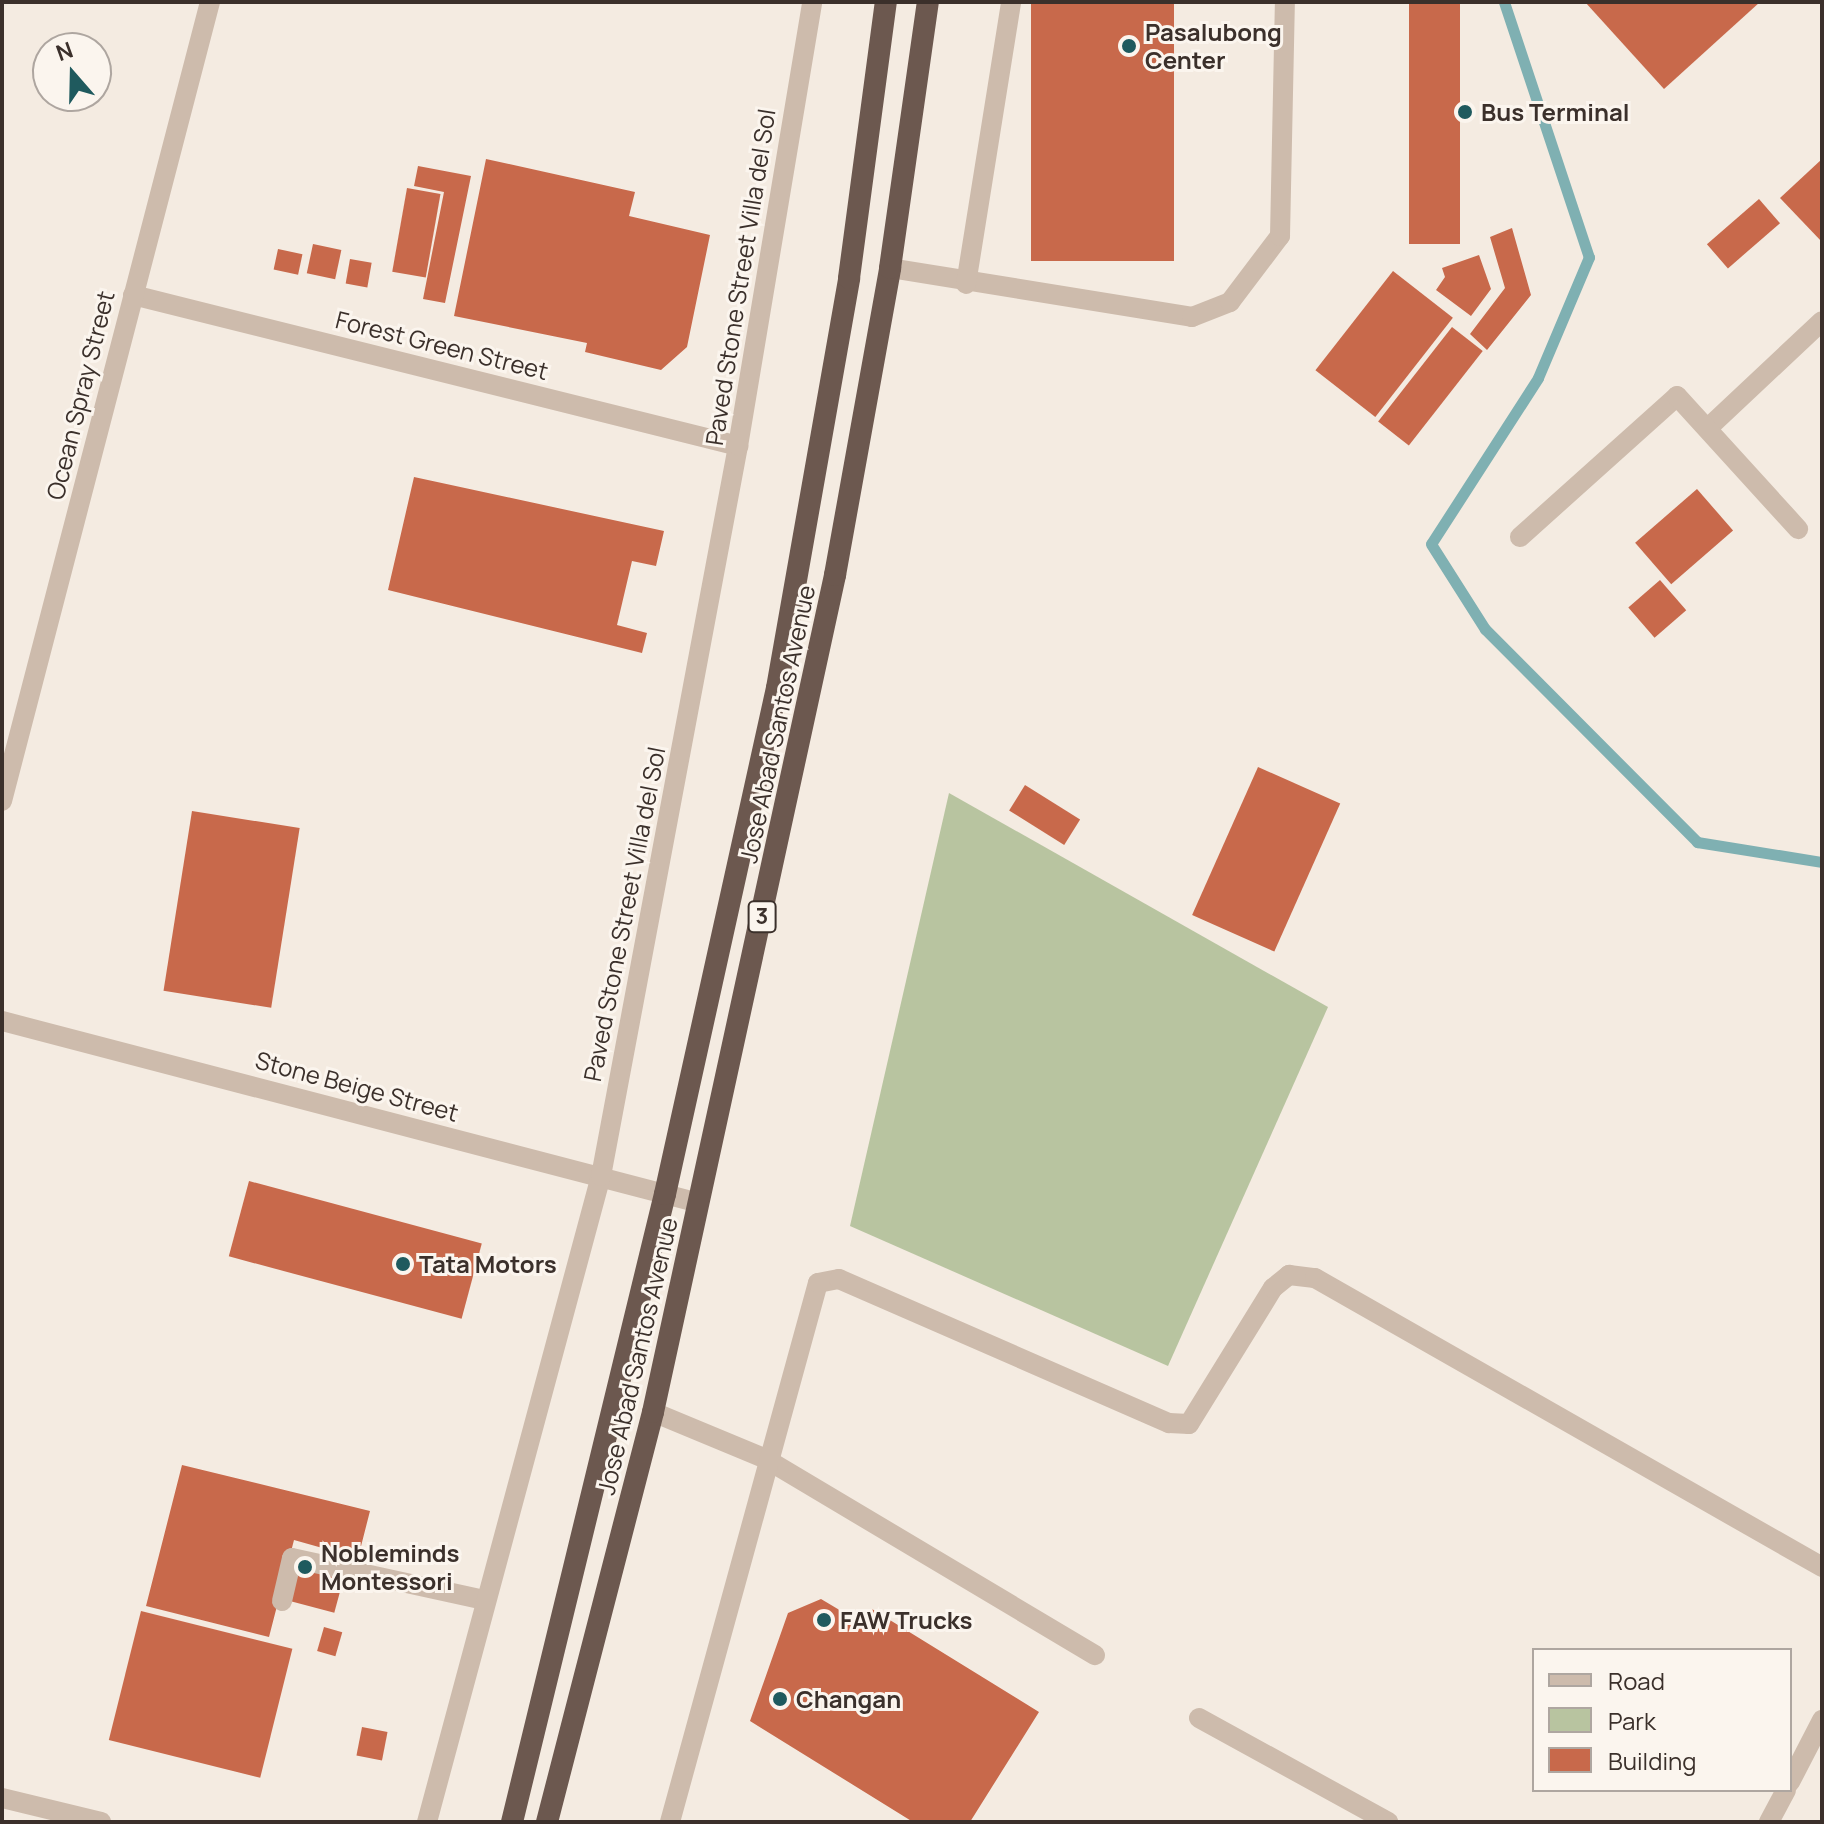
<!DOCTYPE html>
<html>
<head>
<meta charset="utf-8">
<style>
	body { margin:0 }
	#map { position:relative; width:1824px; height:1824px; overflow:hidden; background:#f4ebe1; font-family:Manrope,sans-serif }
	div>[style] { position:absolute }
	.green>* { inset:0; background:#b8c4a0 }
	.stream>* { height:11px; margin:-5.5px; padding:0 5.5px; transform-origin:5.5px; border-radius:5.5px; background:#7fb0b2 }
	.building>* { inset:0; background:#c8694b; transform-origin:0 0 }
	.service>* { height:20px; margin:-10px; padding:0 10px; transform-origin:10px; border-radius:10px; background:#cdbbac }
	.minor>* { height:20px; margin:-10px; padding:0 10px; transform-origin:10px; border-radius:10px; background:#cdbbac }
	.trunk>* { height:22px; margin:-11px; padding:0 11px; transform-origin:11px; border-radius:11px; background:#6c584f }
	.dots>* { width:22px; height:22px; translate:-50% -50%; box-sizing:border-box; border:4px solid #fbf5ee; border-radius:50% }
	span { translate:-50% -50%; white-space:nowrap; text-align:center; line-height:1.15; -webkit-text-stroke:6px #fbf5ee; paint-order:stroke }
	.shield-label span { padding:2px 6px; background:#fbf5ee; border:2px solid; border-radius:6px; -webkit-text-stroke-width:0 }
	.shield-label { font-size:22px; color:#3b302b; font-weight:700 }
	.poi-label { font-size:24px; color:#3b302b; font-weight:700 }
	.left { translate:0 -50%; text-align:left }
	.street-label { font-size:24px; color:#3b302b }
	.frame { position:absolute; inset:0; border:4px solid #3b302b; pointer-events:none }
	.legend { position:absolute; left:1532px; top:1648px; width:260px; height:144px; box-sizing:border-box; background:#fbf5ee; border:2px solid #aea6a0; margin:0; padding:10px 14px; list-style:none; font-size:24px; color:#3b302b }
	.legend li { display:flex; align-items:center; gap:16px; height:40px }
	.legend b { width:40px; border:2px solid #aea6a0 }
	.north { position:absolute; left:32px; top:32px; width:80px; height:80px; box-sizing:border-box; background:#fbf5ee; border:2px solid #aea6a0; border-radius:50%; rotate:340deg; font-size:22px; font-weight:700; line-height:32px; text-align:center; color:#3b302b }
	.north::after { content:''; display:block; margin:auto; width:28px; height:36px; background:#1f5a5e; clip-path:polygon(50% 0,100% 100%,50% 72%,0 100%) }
</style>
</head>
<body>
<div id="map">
	<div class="green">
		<i style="clip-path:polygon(949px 793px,1328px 1007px,1168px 1366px,850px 1226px)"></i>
	</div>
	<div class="stream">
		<i style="left:1504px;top:2px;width:269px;rotate:71.6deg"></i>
		<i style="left:1589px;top:257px;width:131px;rotate:112.9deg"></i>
		<i style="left:1538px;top:378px;width:197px;rotate:122.8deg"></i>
		<i style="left:1431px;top:544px;width:101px;rotate:57.6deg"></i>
		<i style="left:1485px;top:629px;width:301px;rotate:45.1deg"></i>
		<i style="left:1697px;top:842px;width:127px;rotate:9.1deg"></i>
	</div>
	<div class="building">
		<i style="left:1031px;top:2px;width:143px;height:259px"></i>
		<i style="left:1409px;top:2px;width:51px;height:242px"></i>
		<i style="clip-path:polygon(1585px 2px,1760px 2px,1664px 89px)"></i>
		<i style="clip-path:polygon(486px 159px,635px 192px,629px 216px,710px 235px,687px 347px,661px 370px,585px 352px,587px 343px,454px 316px)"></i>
		<i style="clip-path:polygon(1822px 159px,1822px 242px,1780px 198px)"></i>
		<i style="clip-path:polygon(418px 166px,471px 176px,445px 303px,423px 299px,444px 192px,414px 186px)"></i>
		<i style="left:407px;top:188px;width:34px;height:85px;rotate:10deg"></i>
		<i style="left:1759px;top:199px;width:32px;height:69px;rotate:49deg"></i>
		<i style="clip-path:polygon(1512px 228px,1531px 295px,1487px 350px,1470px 334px,1505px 288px,1490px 237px)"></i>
		<i style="left:313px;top:244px;width:29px;height:30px;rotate:12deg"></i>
		<i style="left:278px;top:249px;width:25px;height:21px;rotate:12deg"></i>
		<i style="clip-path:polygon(1479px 255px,1491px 289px,1471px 316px,1436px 290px,1445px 277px,1442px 268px)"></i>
		<i style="left:350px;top:259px;width:22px;height:25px;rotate:10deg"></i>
		<i style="left:1393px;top:271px;width:76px;height:126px;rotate:38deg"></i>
		<i style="left:1452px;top:327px;width:39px;height:120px;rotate:38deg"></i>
		<i style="clip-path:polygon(414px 477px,664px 531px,656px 566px,632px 561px,617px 625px,647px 633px,642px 653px,388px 590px)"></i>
		<i style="left:1697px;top:489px;width:55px;height:82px;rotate:49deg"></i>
		<i style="left:1660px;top:580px;width:40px;height:42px;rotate:49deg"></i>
		<i style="left:1258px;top:767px;width:90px;height:162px;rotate:24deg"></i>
		<i style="left:1025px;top:785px;width:65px;height:30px;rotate:32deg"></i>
		<i style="left:192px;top:811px;width:109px;height:182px;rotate:9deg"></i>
		<i style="left:249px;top:1181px;width:241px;height:78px;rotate:15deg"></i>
		<i style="clip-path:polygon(182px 1465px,370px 1511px,358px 1558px,294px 1540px,269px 1637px,146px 1606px)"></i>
		<i style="left:299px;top:1563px;width:47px;height:39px;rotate:15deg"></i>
		<i style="clip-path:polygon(821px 1599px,863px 1624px,872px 1609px,1039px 1712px,970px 1822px,913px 1822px,750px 1721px,788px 1613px)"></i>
		<i style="left:141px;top:1611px;width:156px;height:133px;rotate:14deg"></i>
		<i style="left:324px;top:1627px;width:19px;height:25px;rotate:16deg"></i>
		<i style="left:362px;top:1727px;width:26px;height:29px;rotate:11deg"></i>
	</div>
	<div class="service">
		<i style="left:890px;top:268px;width:306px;rotate:9.2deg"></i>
		<i style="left:1192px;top:317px;width:41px;rotate:-21.5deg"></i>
		<i style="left:1230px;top:302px;width:83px;rotate:-52.9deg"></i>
		<i style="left:1280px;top:236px;width:234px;rotate:-88.8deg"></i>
		<i style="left:966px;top:284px;width:286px;rotate:-80.9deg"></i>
		<i style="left:766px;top:1459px;width:383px;rotate:30.8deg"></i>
		<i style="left:282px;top:1601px;width:44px;rotate:-76.9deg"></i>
		<i style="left:292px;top:1558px;width:198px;rotate:12.3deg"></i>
		<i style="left:1199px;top:1718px;width:216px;rotate:28.8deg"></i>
	</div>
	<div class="minor">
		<i style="left:133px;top:295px;width:624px;rotate:14.01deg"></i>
		<i style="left:1708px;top:428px;width:156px;rotate:-43.2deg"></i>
		<i style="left:1520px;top:537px;width:211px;rotate:-41.9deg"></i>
		<i style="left:1677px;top:396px;width:180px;rotate:47.7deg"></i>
		<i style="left:2px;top:801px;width:826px;rotate:-75.41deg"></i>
		<i style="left:2px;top:1021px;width:720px;rotate:14.63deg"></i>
		<i style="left:653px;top:1412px;width:122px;rotate:22.6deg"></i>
		<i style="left:1790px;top:1782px;width:70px;rotate:-62.7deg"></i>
		<i style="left:2px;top:1798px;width:102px;rotate:13.6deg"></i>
		<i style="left:427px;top:1822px;width:669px;rotate:-74.93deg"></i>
		<i style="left:601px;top:1176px;width:743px;rotate:-79.37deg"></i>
		<i style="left:738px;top:446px;width:450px;rotate:-80.5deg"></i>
		<i style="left:670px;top:1822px;width:559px;rotate:-74.65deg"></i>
		<i style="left:818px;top:1283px;width:21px;rotate:-11deg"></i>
		<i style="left:839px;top:1279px;width:360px;rotate:23.6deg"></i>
		<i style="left:1169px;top:1423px;width:20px;rotate:3deg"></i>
		<i style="left:1189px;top:1424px;width:160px;rotate:-58.3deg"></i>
		<i style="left:1273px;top:1288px;width:21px;rotate:-39deg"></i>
		<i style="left:1289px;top:1275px;width:26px;rotate:7deg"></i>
		<i style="left:1315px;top:1278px;width:584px;rotate:29.68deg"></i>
		<i style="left:1769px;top:1822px;width:36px;rotate:-62deg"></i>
	</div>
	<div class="trunk">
		<i style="left:512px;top:1822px;width:646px;rotate:-76.31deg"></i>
		<i style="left:665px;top:1194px;width:518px;rotate:-77.52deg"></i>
		<i style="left:777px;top:688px;width:416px;rotate:-80deg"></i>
		<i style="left:849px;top:278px;width:278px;rotate:-82.4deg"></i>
		<i style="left:547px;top:1822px;width:423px;rotate:-75.5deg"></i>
		<i style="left:653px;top:1412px;width:857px;rotate:-77.73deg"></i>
		<i style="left:835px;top:575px;width:312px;rotate:-79.8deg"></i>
		<i style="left:890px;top:268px;width:269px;rotate:-81.9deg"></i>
	</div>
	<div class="dots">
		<i style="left:1129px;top:46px;background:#1f5a5e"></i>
		<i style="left:1465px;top:112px;background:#1f5a5e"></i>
		<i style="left:403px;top:1264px;background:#1f5a5e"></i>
		<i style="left:305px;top:1567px;background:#1f5a5e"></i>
		<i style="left:824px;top:1620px;background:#1f5a5e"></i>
		<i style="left:780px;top:1699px;background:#1f5a5e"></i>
	</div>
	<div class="shield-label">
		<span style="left:762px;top:917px">3</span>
	</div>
	<div class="poi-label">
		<span class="left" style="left:1145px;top:46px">Pasalubong<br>Center</span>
		<span class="left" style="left:1481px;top:112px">Bus Terminal</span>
		<span class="left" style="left:419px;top:1264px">Tata Motors</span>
		<span class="left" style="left:321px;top:1567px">Nobleminds<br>Montessori</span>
		<span class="left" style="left:840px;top:1620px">FAW Trucks</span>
		<span class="left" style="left:796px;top:1699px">Changan</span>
	</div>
	<div class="street-label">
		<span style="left:740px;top:277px;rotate:-81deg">Paved Stone Street Villa del Sol</span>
		<span style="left:442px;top:345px;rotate:14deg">Forest Green Street</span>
		<span style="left:80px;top:395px;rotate:-76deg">Ocean Spray Street</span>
		<span style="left:777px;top:724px;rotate:-78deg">Jose Abad Santos Avenue</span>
		<span style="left:624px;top:914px;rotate:-79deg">Paved Stone Street Villa del Sol</span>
		<span style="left:357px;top:1086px;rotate:15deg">Stone Beige Street</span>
		<span style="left:637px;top:1356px;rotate:-77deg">Jose Abad Santos Avenue</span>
	</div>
	<div class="frame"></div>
	<ul class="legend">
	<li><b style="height:10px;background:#cdbbac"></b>Road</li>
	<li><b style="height:22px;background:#b8c4a0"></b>Park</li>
	<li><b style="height:22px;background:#c8694b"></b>Building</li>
	</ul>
	<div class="north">N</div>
</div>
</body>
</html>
